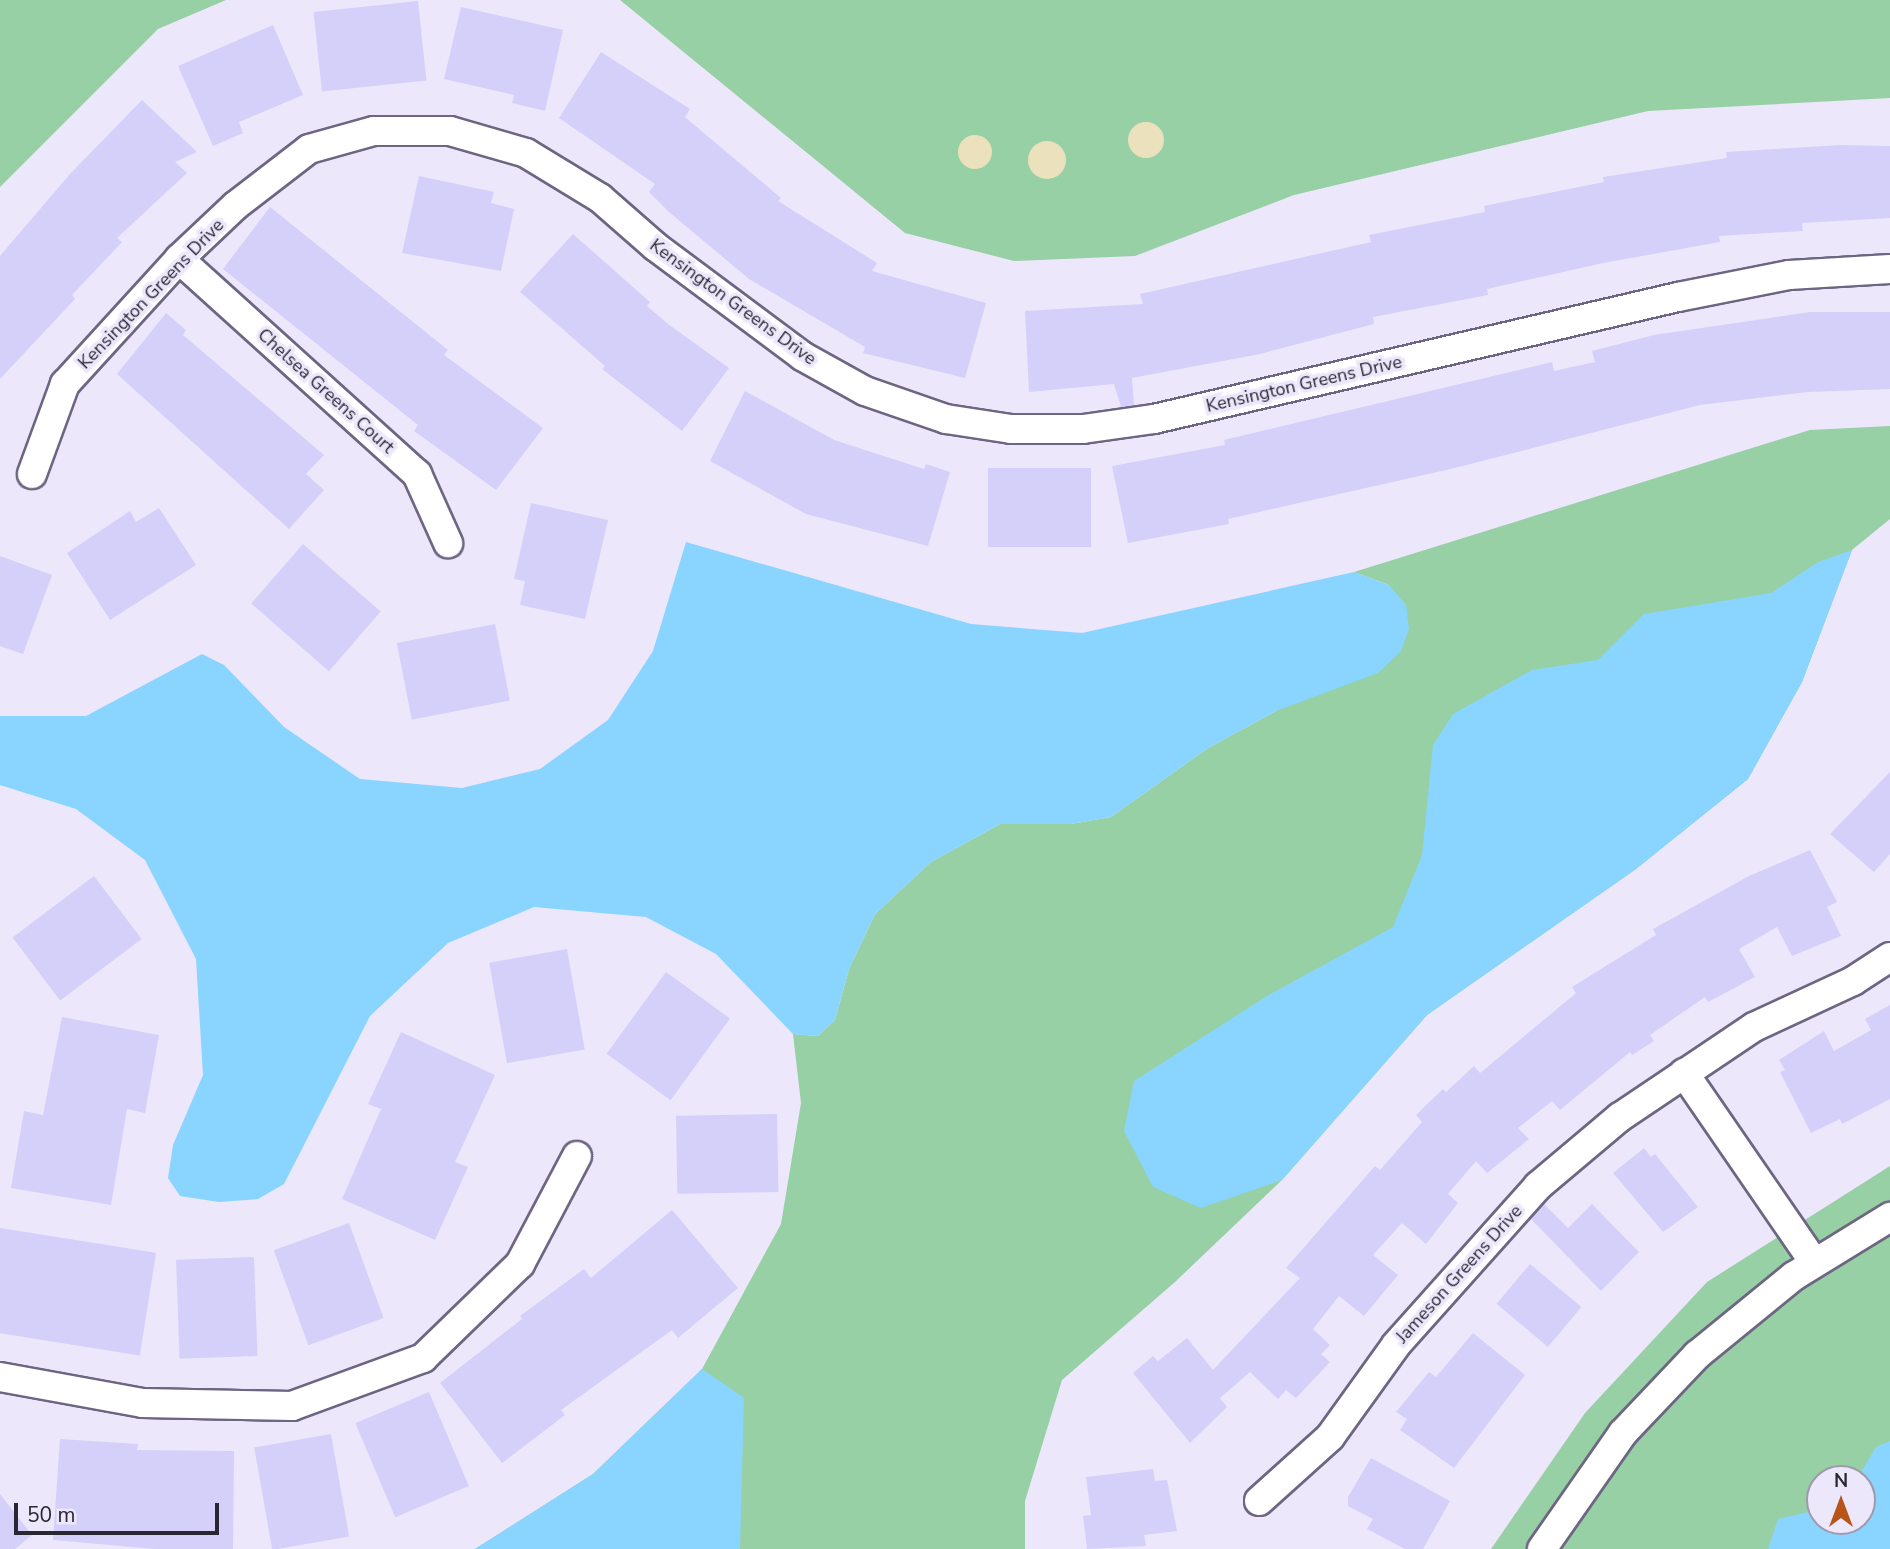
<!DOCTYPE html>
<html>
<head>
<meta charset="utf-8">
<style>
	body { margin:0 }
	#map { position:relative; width:1890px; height:1549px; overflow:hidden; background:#ece7fb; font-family:"Nunito Sans",sans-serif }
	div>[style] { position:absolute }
	.green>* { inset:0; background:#97d0a4 }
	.sand>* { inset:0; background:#ebe1bc }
	.round { border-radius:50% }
	.water>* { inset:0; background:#89d5ff }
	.building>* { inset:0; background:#d5d0fa; transform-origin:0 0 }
	.roads { filter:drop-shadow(2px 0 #6d6682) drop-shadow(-2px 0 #6d6682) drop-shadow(0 2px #6d6682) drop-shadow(0 -2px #6d6682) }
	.minor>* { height:28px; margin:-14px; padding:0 14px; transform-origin:14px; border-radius:14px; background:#fff }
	span { translate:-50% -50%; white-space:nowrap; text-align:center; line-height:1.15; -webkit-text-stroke:7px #ece7fb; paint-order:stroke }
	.street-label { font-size:18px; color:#2a2733 }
	.north { position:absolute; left:1806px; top:1465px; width:70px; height:70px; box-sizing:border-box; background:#ece7fb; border:2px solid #9e9aab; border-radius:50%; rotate:0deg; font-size:19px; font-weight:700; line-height:28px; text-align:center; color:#2a2733 }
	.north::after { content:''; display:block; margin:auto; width:24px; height:32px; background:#b75519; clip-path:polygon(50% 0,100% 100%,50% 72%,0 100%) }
	.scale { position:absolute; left:14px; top:1503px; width:205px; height:32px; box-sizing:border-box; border:4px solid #2a2733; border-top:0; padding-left:9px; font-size:21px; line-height:24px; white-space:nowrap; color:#2a2733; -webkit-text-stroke:5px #ece7fb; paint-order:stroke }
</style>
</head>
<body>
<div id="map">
	<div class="green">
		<i style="clip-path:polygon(0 0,226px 0,158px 29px,0 187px)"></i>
		<i style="clip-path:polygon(620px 0,1890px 0,1890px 98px,1648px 111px,1294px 195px,1135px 256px,1014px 261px,905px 233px)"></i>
		<i style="clip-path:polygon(1890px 426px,1890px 519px,1852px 550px,1802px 682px,1748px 779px,1636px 869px,1427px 1015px,1282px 1180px,1175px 1282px,1062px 1380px,1025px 1501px,1025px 1549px,475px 1549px,593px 1474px,702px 1369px,781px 1224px,801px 1103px,793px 1034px,818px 1036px,835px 1020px,849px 969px,875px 914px,931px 862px,1000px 824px,1071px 824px,1111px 817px,1208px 748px,1276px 711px,1389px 585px,1354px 572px,1810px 430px)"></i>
		<i style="clip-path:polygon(evenodd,1890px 1166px,1890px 1549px,1491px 1549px,1585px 1413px,1707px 1282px,1890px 1166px,1820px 1479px,1862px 1479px,1862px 1521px,1820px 1521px,1820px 1479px)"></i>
	</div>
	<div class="sand">
		<i class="round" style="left:1128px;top:122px;width:36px;height:36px"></i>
		<i class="round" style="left:958px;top:135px;width:34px;height:34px"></i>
		<i class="round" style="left:1028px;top:141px;width:38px;height:38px"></i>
	</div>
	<div class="water">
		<i style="clip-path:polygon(686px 542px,971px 624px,1082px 633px,1354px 572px,1389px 585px,1406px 605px,1409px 629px,1401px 651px,1378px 673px,1276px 711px,1208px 748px,1111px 817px,1071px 824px,1000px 824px,931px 862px,875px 914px,849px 969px,835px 1020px,818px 1036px,793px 1034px,716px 954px,646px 917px,534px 907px,448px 943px,370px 1016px,284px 1184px,258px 1199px,219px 1202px,180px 1196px,168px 1178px,173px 1145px,203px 1075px,196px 959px,145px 860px,76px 809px,0 785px,0 716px,86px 716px,202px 654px,224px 665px,284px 727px,360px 779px,462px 788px,540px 769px,608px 720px,653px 651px)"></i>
		<i style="clip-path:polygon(1852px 550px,1802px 682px,1748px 779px,1636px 869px,1427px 1015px,1282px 1180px,1201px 1208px,1153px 1187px,1124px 1131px,1134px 1081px,1267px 996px,1393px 927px,1422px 855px,1433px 745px,1453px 714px,1532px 670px,1598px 660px,1644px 614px,1771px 593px,1818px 562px)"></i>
		<i style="clip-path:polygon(702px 1369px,744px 1398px,740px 1549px,475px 1549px,593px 1474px)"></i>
		<i style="clip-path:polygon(1890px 1441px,1890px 1549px,1768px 1549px,1778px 1519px,1820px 1509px,1820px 1521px,1862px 1521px,1862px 1479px,1857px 1479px,1876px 1447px)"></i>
	</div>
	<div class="building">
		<i style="left:418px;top:1px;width:80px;height:105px;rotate:84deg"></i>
		<i style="clip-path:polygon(461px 7px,563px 30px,545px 111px,512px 103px,514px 95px,444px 79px)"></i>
		<i style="clip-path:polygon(273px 25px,303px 95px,239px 122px,243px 133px,213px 146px,178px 66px)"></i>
		<i style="clip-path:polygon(601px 52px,690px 109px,685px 117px,781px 198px,778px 201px,877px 263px,872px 271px,986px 303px,965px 378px,863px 353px,865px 347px,749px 279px,669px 212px,649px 192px,655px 184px,559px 118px)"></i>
		<i style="clip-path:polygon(142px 100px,197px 152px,175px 162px,187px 173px,117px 238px,122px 242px,72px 295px,75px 299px,0 379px,0 256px,70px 174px)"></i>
		<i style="clip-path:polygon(1841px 145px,1890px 146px,1890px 218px,1802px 223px,1803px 231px,1719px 236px,1720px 242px,1603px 263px,1487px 289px,1488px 295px,1373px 317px,1374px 324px,1260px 354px,1132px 378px,1134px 405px,1121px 407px,1114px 384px,1029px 392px,1025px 311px,1143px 304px,1140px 294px,1371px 242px,1369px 235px,1485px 212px,1484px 206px,1604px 182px,1603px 177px,1727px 158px,1726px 152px)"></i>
		<i style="clip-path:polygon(419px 176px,494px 192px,491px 203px,514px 209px,501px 271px,402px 253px)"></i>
		<i style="clip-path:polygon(270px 207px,448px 350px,444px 355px,543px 428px,496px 490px,414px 431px,418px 425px,223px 269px)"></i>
		<i style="clip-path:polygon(573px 234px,650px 302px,647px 306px,668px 324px,729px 368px,682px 431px,602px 369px,605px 366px,520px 292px)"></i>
		<i style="clip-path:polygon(1810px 312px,1890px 312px,1890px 389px,1808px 392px,1700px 405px,1455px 468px,1228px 519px,1229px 524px,1128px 543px,1112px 466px,1225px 445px,1224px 440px,1552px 362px,1554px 371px,1595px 362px,1592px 351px,1654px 335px)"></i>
		<i style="clip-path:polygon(166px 313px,186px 330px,183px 335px,324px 455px,306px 474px,324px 490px,289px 529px,117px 374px)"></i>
		<i style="clip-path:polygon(745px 391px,834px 440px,924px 469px,926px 464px,950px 472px,928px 546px,806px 514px,710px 461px)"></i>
		<i style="left:1091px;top:468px;width:79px;height:103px;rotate:90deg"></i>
		<i style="clip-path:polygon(531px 503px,608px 520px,585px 619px,520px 605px,525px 581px,514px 579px)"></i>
		<i style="clip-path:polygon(159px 508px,196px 565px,110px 620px,67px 553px,130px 511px,136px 522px)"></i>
		<i style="left:303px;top:544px;width:103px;height:79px;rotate:41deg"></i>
		<i style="clip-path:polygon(0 556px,52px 575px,23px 654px,0 646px)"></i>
		<i style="left:495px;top:624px;width:78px;height:100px;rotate:79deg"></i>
		<i style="clip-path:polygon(1890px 772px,1890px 854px,1874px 872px,1830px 834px)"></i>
		<i style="clip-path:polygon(1810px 850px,1837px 902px,1827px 907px,1841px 936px,1792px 956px,1777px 927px,1739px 949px,1755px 977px,1708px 1002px,1705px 997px,1650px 1035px,1654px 1041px,1632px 1055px,1630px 1052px,1560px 1110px,1552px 1101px,1518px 1128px,1529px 1139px,1487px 1173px,1476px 1161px,1448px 1194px,1458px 1203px,1426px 1244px,1402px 1223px,1373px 1255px,1398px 1275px,1364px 1316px,1339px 1296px,1313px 1329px,1330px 1345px,1321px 1354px,1330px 1362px,1296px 1398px,1286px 1390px,1278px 1399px,1250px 1372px,1220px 1398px,1227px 1407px,1190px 1443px,1133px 1373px,1153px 1356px,1158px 1361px,1187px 1338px,1213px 1370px,1300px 1278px,1286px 1268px,1375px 1166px,1380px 1170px,1422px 1122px,1416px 1115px,1443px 1089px,1446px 1092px,1474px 1066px,1480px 1073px,1576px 993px,1572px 987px,1656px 935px,1653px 929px,1749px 876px)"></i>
		<i style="left:94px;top:876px;width:79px;height:102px;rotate:53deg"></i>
		<i style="left:567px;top:949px;width:102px;height:79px;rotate:80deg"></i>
		<i style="left:666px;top:972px;width:79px;height:101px;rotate:36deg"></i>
		<i style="clip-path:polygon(1890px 1005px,1890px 1099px,1842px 1124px,1840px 1119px,1811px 1133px,1780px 1072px,1785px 1070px,1779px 1060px,1824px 1031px,1834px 1051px,1871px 1030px,1865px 1019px)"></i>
		<i style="clip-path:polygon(62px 1017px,159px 1035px,145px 1113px,127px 1109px,111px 1205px,11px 1188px,24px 1111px,43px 1115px)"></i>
		<i style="clip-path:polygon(401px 1032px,495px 1075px,455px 1162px,468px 1167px,435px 1240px,342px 1199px,381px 1109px,368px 1104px)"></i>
		<i style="left:777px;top:1114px;width:78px;height:101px;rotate:89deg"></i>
		<i style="clip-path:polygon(1644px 1148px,1651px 1157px,1655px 1154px,1698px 1207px,1663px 1232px,1613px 1173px)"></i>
		<i style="clip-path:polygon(1544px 1204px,1568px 1228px,1592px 1204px,1639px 1252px,1601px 1291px,1531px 1219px)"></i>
		<i style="clip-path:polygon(672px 1210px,738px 1288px,678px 1338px,672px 1330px,561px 1410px,565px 1415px,502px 1463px,440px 1383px,522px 1319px,520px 1316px,584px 1269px,591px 1278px)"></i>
		<i style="left:349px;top:1223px;width:101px;height:80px;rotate:70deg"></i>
		<i style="left:0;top:1228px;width:158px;height:104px;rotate:9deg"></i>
		<i style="left:254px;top:1257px;width:99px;height:78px;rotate:88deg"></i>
		<i style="left:1530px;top:1264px;width:67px;height:52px;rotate:40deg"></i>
		<i style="clip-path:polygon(1473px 1333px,1525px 1375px,1454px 1468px,1400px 1430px,1407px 1419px,1396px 1412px,1429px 1372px,1436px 1377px)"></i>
		<i style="left:429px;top:1392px;width:102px;height:80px;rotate:67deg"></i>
		<i style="left:331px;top:1434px;width:104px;height:78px;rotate:80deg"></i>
		<i style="clip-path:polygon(60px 1439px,138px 1444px,137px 1450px,234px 1451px,233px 1549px,155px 1549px,53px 1540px)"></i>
		<i style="clip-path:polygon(1371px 1458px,1450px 1501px,1423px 1549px,1405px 1549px,1367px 1529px,1373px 1519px,1348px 1506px,1348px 1497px)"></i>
		<i style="clip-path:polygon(1153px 1469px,1155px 1481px,1167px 1480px,1177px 1531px,1144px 1535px,1146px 1546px,1087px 1549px,1083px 1516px,1091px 1515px,1086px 1477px)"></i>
		<i style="clip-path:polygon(0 1494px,32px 1535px,15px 1549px,0 1549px)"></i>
	</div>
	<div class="roads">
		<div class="minor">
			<i style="left:179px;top:259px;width:321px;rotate:42.1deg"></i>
			<i style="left:417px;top:474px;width:76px;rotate:65.8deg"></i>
			<i style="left:32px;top:474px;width:96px;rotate:-69.9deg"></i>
			<i style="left:65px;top:384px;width:169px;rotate:-47.6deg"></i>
			<i style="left:179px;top:259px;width:77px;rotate:-43.4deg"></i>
			<i style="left:235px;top:206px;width:93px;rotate:-37.6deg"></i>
			<i style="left:309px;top:149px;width:67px;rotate:-15.5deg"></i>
			<i style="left:374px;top:131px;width:76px"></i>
			<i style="left:450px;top:131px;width:79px;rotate:16.1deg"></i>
			<i style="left:526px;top:153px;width:87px;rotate:31.3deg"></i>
			<i style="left:600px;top:198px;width:74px;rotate:41.2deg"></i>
			<i style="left:656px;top:247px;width:182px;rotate:36.7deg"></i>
			<i style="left:802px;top:356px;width:72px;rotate:29.1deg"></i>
			<i style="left:865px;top:391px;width:86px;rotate:19.1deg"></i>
			<i style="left:946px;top:419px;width:66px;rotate:8.7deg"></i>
			<i style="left:1011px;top:429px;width:72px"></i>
			<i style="left:1083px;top:429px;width:72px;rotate:-8deg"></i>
			<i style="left:1154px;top:419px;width:538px;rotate:-13.11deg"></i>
			<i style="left:1678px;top:297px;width:113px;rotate:-11.2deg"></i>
			<i style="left:1789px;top:275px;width:101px;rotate:-3.4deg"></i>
			<i style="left:1684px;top:1073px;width:229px;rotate:55.5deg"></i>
			<i style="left:0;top:1377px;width:145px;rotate:10.3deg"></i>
			<i style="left:143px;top:1403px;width:149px;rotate:1.2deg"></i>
			<i style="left:292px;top:1406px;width:140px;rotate:-20.1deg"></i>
			<i style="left:423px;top:1358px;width:135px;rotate:-44.1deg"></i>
			<i style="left:520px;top:1264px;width:122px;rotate:-62.2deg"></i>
			<i style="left:1259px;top:1501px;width:96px;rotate:-42deg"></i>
			<i style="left:1330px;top:1437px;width:113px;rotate:-54.3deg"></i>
			<i style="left:1396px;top:1345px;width:213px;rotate:-48.2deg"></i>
			<i style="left:1538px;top:1186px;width:107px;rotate:-40.1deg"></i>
			<i style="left:1620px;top:1117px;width:161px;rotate:-33.9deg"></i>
			<i style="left:1754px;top:1027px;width:109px;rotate:-24.9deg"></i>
			<i style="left:1853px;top:981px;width:44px;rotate:-33deg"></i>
			<i style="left:1542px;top:1549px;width:141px;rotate:-55.1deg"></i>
			<i style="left:1623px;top:1433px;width:108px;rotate:-46.5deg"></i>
			<i style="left:1697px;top:1355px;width:125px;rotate:-39.2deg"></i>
			<i style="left:1794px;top:1276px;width:113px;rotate:-31.6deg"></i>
		</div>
	</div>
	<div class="street-label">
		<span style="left:151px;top:294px;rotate:-46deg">Kensington Greens Drive</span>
		<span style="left:733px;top:302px;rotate:36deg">Kensington Greens Drive</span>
		<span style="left:1304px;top:384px;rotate:-13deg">Kensington Greens Drive</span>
		<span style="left:326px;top:391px;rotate:42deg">Chelsea Greens Court</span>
		<span style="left:1459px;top:1274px;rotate:-48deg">Jameson Greens Drive</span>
	</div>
	<div class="north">N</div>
	<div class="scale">50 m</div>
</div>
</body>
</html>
